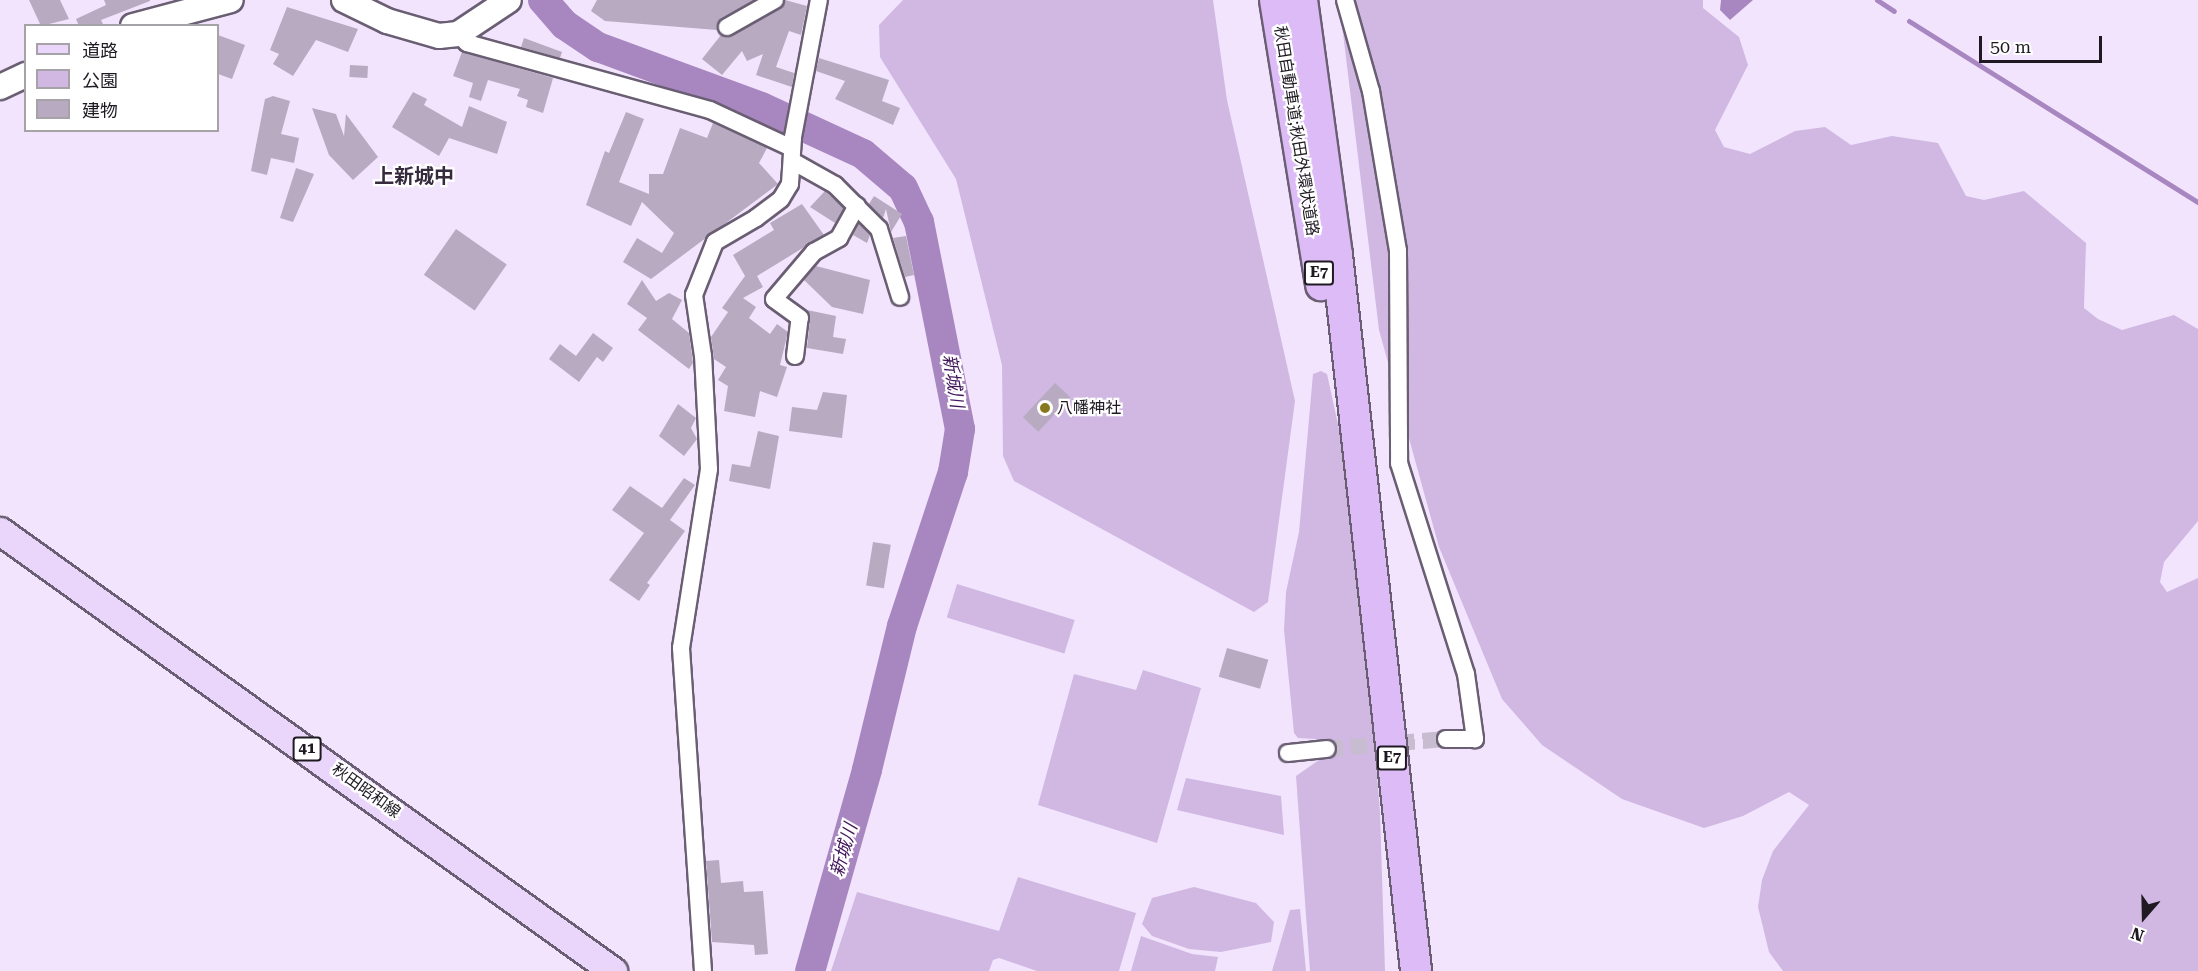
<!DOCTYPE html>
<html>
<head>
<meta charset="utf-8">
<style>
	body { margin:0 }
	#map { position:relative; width:2198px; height:971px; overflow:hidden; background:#f2e4fd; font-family:"Roboto Serif","Noto Sans JP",serif }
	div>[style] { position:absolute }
	.green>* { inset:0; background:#d0b8e3; transform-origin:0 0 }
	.water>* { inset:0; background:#a887c1 }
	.stream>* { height:5px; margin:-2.5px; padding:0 2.5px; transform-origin:2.5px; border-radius:2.5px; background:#a887c1 }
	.river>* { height:30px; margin:-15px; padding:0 15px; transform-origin:15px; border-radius:15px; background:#a887c1 }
	.building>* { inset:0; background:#b7aac1; transform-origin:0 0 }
	.minor-tunnel>* { height:16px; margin-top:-8px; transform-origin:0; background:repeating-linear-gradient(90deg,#c8bcd1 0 16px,transparent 0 24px) }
	.roads { filter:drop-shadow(2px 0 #6a5e73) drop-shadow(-2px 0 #6a5e73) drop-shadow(0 2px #6a5e73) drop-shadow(0 -2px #6a5e73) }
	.minor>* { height:16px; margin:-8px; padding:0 8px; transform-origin:8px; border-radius:8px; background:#fff }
	.secondary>* { height:24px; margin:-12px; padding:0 12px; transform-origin:12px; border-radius:12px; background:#fff }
	.primary>* { height:27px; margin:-13.5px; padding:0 13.5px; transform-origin:13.5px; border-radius:13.5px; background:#ead6fa }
	.motorway>* { height:30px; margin:-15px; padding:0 15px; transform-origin:15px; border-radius:15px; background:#dcbbf6 }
	.dots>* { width:16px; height:16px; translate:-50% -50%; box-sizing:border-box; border:3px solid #fff; border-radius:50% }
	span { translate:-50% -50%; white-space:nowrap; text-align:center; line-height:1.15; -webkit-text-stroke:4.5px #fff; paint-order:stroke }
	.shield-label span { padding:2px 4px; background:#fff; border:2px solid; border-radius:4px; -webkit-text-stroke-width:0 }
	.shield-label { font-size:15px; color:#1f1a22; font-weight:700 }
	.street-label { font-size:16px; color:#1f1a22 }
	.poi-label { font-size:16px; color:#1f1a22 }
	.left { translate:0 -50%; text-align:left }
	.water-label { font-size:18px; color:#42155b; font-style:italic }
	.quarter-label { font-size:20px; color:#352b3d; font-weight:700 }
	.legend { position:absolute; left:24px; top:24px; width:195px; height:108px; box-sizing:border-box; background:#fff; border:2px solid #a5a3a7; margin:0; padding:8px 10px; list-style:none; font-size:18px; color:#1f1a22 }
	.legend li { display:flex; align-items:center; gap:12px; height:30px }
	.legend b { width:30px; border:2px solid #a5a3a7 }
	.north { position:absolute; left:2114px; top:887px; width:60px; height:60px; -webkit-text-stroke:4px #fff; paint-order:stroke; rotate:200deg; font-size:16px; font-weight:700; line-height:24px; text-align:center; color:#1f1a22 }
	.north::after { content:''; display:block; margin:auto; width:21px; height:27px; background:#1f1a22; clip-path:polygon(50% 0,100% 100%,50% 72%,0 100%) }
	.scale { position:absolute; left:1979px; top:36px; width:123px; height:27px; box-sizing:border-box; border:3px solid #1f1a22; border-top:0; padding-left:8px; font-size:18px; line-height:21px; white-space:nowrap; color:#1f1a22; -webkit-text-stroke:4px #fff; paint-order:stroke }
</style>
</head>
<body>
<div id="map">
	<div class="green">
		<i style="clip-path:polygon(903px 0,1213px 0,1227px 100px,1295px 401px,1268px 602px,1254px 612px,1014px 481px,1003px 456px,1002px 365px,956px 179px,880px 57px,879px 25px)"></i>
		<i style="clip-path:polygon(1339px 0,1703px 0,1703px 8px,1739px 37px,1748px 65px,1715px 130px,1724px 147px,1750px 154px,1795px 131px,1825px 127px,1851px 145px,1892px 136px,1938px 143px,1966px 196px,1984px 200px,2024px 191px,2086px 243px,2084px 308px,2098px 319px,2122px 330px,2174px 315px,2198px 329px,2198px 521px,2164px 562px,2160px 582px,2167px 592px,2198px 578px,2198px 971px,1783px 971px,1769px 952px,1758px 907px,1762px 880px,1773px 851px,1809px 805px,1789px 792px,1743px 816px,1704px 828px,1622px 799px,1542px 745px,1502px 699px,1439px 547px,1379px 330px)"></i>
		<i style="clip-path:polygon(1321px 371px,1327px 374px,1343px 447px,1362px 582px,1380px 812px,1385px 971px,1310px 971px,1296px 776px,1319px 760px,1316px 739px,1298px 738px,1294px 733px,1284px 630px,1286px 592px,1299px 532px,1313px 374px)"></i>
		<i style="left:957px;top:584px;width:123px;height:35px;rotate:17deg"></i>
		<i style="clip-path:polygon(1143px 670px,1201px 688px,1157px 843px,1038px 805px,1074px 674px,1136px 690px)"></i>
		<i style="clip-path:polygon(1186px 778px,1281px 796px,1284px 835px,1177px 810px)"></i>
		<i style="clip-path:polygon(1018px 877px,1136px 913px,1119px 971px,1037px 971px,999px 958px,993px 960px,989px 971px,831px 971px,857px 892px,999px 931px)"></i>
		<i style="clip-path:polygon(1194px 887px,1256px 903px,1274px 922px,1271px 942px,1221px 952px,1189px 949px,1152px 936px,1142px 924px,1152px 898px)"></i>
		<i style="clip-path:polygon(1300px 909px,1306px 971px,1272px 971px,1290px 910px)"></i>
		<i style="clip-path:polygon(1141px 936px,1192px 954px,1218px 957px,1215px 971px,1131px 971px)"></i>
	</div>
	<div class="water">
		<i style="clip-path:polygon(1721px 0,1753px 0,1730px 20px,1720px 10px)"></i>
	</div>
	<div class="stream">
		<i style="left:1877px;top:0;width:20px;rotate:33deg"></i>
		<i style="left:1909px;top:21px;width:341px;rotate:32.1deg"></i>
	</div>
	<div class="river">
		<i style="left:543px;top:0;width:33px;rotate:49deg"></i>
		<i style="left:565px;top:25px;width:40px;rotate:34deg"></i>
		<i style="left:598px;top:47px;width:174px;rotate:20.2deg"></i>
		<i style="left:761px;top:107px;width:112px;rotate:24.7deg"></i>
		<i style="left:863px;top:154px;width:52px;rotate:40.4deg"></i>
		<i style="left:903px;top:188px;width:38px;rotate:65deg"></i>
		<i style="left:919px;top:222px;width:211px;rotate:78.8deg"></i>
		<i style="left:960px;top:429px;width:44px;rotate:99.2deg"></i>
		<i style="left:953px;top:472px;width:162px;rotate:108.3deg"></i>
		<i style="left:902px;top:626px;width:148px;rotate:103.7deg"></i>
		<i style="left:867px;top:770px;width:209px;rotate:105.8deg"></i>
	</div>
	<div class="building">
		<i style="clip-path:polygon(29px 0,60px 0,69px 19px,41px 26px)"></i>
		<i style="clip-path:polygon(104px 0,150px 0,150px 1px,101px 20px,104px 26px,79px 26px,76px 19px,106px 5px)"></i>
		<i style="clip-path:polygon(597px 0,754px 0,721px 18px,717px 30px,605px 21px,591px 11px)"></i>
		<i style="clip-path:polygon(785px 0,807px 6px,801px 35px,789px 31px,776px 67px,794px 73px,792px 87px,756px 75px,763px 54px,747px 61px,742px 51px,722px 75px,702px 59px,721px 35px,732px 36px,780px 9px)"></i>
		<i style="clip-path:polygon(287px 7px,358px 29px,348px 52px,316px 40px,293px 76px,273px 64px,279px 54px,270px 50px)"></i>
		<i style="clip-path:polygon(218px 35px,245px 45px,232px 79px,218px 74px)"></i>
		<i style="clip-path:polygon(524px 38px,562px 52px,560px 58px,521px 47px)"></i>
		<i style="clip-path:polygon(462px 52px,553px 78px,543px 113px,526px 107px,528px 100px,517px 96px,520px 89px,488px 80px,481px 101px,469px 97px,473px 83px,453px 76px)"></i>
		<i style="clip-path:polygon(819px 58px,889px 80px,882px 101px,900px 108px,893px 125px,835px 99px,845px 81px,816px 71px)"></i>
		<i style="left:350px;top:65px;width:18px;height:12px;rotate:3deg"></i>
		<i style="clip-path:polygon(413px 92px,427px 99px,424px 105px,462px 127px,469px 106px,507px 122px,497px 154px,449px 138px,439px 156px,392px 127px)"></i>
		<i style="clip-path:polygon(273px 96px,290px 101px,281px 134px,299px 138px,294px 163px,271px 158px,267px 175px,251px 171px,265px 99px)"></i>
		<i style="clip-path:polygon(312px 108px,336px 114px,344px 136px,346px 114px,378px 157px,353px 180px,329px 155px)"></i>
		<i style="clip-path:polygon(626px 112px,644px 119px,619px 182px,649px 194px,649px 174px,663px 174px,680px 128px,707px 138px,713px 123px,767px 148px,759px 163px,778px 184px,651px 279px,623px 262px,637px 238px,662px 253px,674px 233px,642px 202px,631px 226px,586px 205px,605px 151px,609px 153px)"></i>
		<i style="clip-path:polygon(296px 168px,314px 174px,293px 222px,280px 218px)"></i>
		<i style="clip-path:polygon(825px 191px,844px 208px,835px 223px,810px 207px)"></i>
		<i style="clip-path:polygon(874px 196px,902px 214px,891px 232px,886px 209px,883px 218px,869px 204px)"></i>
		<i style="clip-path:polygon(802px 204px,824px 235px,757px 276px,763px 287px,743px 298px,756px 307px,749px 318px,770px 334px,777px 324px,788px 332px,780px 365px,787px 367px,777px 397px,760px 391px,755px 417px,724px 411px,728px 386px,718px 380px,726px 367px,714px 359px,711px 337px,728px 312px,722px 308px,745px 276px,733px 255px,774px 230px,770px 223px)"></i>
		<i style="clip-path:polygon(859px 224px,870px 235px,867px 243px,853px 235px)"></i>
		<i style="left:456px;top:229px;width:62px;height:56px;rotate:35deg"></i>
		<i style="clip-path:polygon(906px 236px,914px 275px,905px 277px,893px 238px)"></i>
		<i style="clip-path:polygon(816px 266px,870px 280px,863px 314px,832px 307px,804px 280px)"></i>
		<i style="clip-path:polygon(642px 280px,656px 301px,669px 293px,682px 300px,672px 319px,689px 333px,693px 363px,689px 369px,638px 330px,647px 318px,627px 304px)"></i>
		<i style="clip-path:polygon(807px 310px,836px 316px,833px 337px,846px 339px,843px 354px,807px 348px,810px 319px)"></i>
		<i style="clip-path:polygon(593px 333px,613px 348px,603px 362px,597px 357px,579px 382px,549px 359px,560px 344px,576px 356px)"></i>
		<i style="left:1055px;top:383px;width:21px;height:47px;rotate:43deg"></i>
		<i style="clip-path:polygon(823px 392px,847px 395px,842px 438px,789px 431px,792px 407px,817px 410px)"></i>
		<i style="clip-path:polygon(678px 404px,696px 418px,691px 428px,697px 439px,684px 456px,659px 436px)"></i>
		<i style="clip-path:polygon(758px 431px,779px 436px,770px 489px,729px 481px,732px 464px,750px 467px)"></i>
		<i style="clip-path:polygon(684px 478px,695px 485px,670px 520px,685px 531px,647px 583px,650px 585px,639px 601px,609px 580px,644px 533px,612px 510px,630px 486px,662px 508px)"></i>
		<i style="left:873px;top:542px;width:18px;height:44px;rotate:9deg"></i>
		<i style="left:1227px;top:648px;width:43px;height:30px;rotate:16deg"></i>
		<i style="clip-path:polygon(719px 860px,721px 883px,743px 881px,744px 892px,763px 891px,768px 954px,755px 955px,754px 945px,712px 942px,706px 861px)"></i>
	</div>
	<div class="minor-tunnel">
		<i style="left:1327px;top:749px;width:119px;rotate:-4.8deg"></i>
	</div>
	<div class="roads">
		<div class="minor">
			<i style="left:1345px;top:0;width:95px;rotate:74.1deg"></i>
			<i style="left:1371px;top:91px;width:162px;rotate:80.4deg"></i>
			<i style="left:1398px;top:251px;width:212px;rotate:89.7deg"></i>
			<i style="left:1399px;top:463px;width:221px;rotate:72.4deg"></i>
			<i style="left:1466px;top:674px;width:66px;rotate:82.1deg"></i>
			<i style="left:1475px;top:739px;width:29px;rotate:180deg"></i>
			<i style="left:727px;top:27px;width:55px;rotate:-29.4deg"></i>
			<i style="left:458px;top:34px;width:13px;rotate:45deg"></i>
			<i style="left:467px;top:43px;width:252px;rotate:15.4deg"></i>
			<i style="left:710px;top:110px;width:90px;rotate:24.9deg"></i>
			<i style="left:794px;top:162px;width:47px;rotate:29.3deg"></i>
			<i style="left:835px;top:185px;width:62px;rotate:45deg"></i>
			<i style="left:879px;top:229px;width:71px;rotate:72.8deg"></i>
			<i style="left:795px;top:356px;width:38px;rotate:-83deg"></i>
			<i style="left:800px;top:318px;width:32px;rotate:-144deg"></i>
			<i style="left:774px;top:299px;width:62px;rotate:-49.6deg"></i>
			<i style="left:814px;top:252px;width:29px;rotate:-29deg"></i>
			<i style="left:839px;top:238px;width:37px;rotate:-61deg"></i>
			<i style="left:1288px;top:753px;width:39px;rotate:-6deg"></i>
			<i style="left:703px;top:971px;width:324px;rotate:-93.9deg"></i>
			<i style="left:681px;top:648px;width:181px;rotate:-81.1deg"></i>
			<i style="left:709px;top:469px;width:113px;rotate:-93deg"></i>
			<i style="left:703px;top:356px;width:62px;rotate:-98.4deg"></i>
			<i style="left:694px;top:295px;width:57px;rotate:-68.4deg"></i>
			<i style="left:715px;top:242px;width:48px;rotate:-30.3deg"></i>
			<i style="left:756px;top:218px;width:31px;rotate:-37deg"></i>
			<i style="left:781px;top:199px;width:17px;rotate:-59deg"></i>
			<i style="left:790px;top:184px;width:47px;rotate:-86.3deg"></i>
			<i style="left:793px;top:137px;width:139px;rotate:-79.3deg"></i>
		</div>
		<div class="secondary">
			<i style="left:344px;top:0;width:48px;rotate:26deg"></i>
			<i style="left:387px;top:21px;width:54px;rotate:16.1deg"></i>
			<i style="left:439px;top:36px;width:19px;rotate:-6deg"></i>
			<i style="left:458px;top:34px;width:61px;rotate:-33.7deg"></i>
			<i style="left:133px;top:26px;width:101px;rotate:-14.9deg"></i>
			<i style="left:0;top:87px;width:29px;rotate:-25deg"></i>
		</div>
		<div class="primary">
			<i style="left:0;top:531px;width:755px;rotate:35.67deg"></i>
		</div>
		<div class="motorway">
			<i style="left:1275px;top:0;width:289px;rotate:80.8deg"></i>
			<i style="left:1302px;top:0;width:257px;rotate:82.2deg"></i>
			<i style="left:1337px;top:255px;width:720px;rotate:83.7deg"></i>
		</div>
	</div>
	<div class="dots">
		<i style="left:1045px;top:408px;background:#86791d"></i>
	</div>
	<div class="shield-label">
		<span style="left:1319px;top:273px">E7</span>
		<span style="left:307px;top:749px">41</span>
		<span style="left:1392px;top:758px">E7</span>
	</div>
	<div class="street-label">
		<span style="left:1296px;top:131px;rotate:81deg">秋田自動車道;秋田外環状道路</span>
		<span style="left:366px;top:791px;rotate:36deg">秋田昭和線</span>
	</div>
	<div class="poi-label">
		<span class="left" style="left:1057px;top:408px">八幡神社</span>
	</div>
	<div class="water-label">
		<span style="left:953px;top:381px;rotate:81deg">新城川</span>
		<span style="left:844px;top:850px;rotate:-74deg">新城川</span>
	</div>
	<div class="quarter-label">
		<span style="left:414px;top:176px">上新城中</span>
	</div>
	<ul class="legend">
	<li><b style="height:8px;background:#ead6fa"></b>道路</li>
	<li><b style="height:16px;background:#d0b8e3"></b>公園</li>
	<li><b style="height:16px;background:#b7aac1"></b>建物</li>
	</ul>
	<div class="north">N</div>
	<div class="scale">50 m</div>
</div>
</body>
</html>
